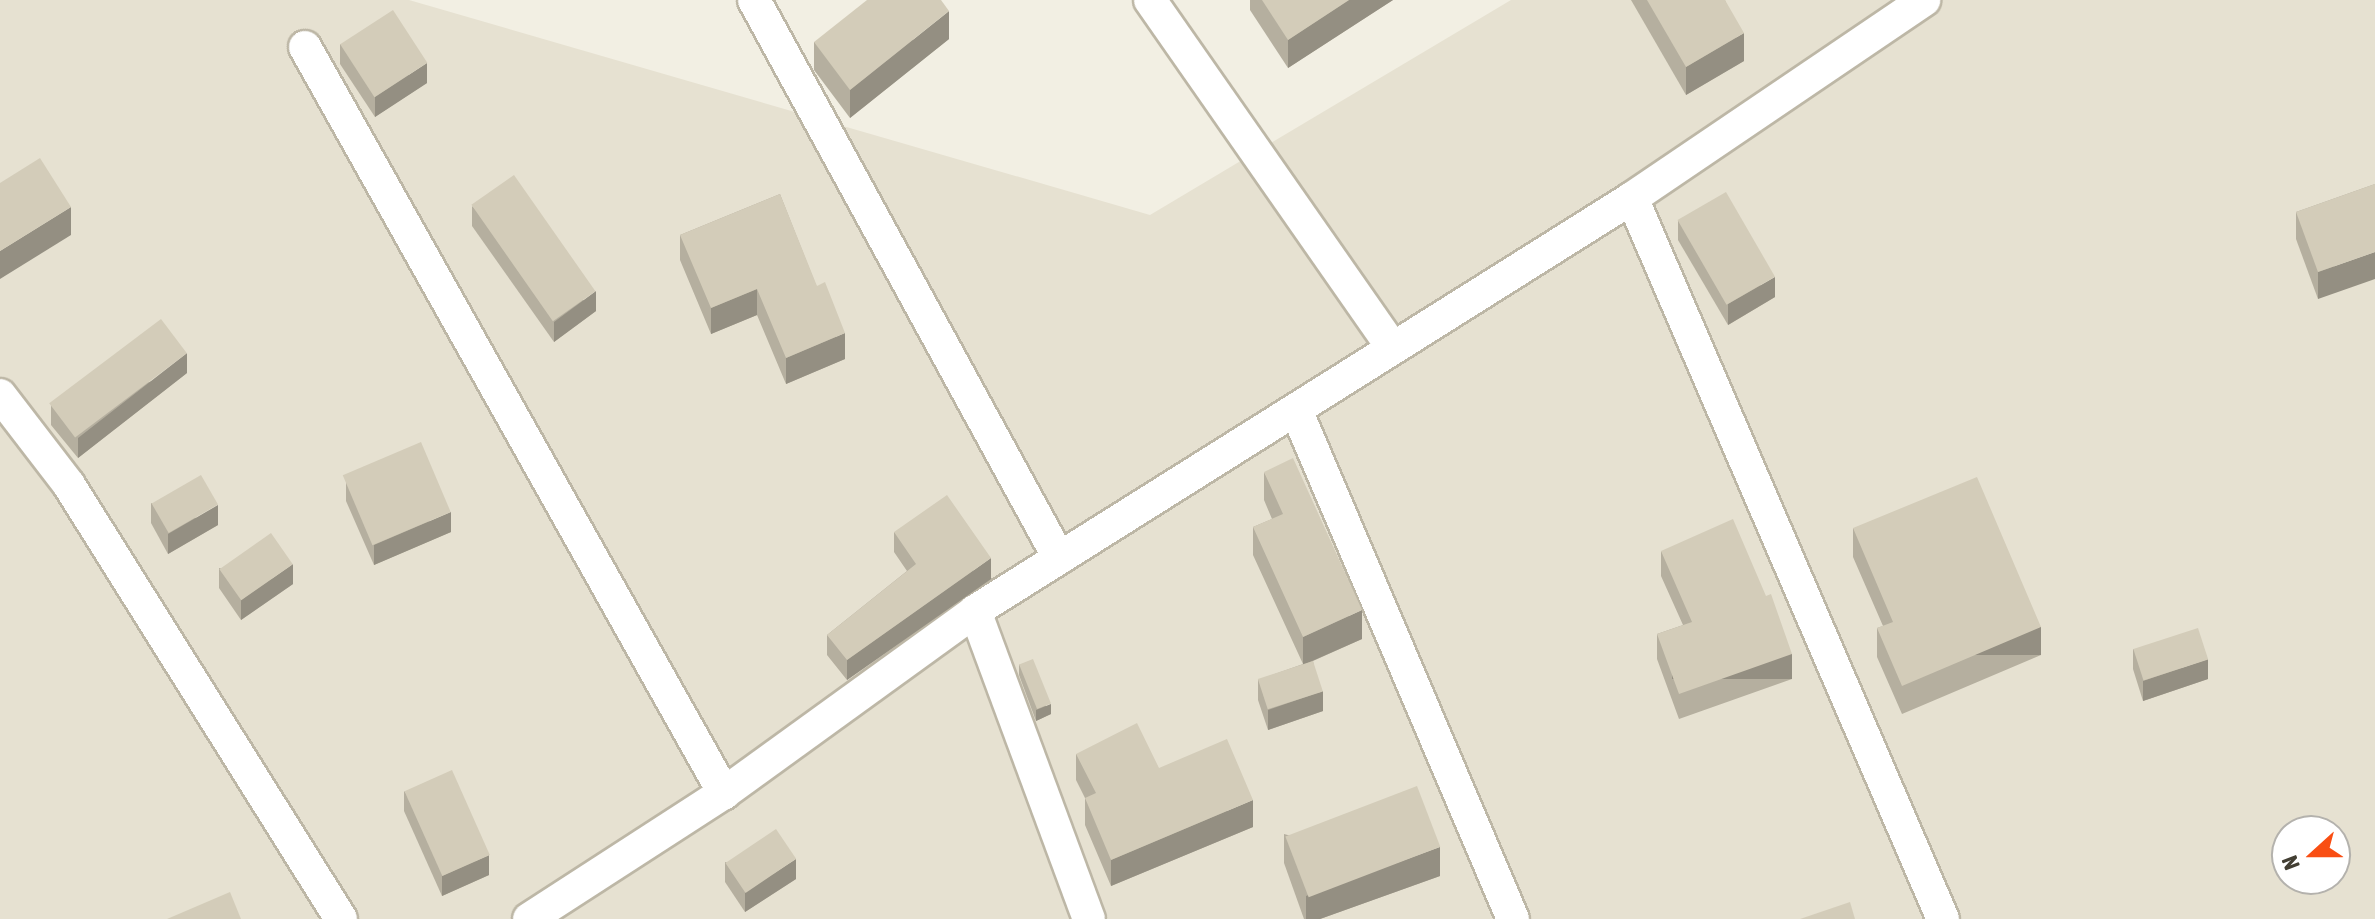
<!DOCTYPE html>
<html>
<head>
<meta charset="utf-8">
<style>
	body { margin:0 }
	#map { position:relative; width:2375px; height:919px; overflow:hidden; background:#f2efe3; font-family:"Asap Condensed",sans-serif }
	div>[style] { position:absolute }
	.residential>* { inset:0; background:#e6e1d1 }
	.roads { filter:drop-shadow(2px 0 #bdb7a6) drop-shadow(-2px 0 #bdb7a6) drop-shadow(0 2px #bdb7a6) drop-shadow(0 -2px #bdb7a6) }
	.minor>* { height:32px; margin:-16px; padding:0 16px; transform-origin:16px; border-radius:16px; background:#fff }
	.wall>* { inset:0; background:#b5af9f }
	.shaded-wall>* { inset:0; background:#948f82; transform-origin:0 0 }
	.building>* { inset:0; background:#d3ccb9; transform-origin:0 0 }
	span { translate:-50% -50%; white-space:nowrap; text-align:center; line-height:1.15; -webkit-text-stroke:6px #fff; paint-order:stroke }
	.north { position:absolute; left:2271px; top:815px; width:80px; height:80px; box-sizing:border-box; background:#fff; border:2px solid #b4b2ad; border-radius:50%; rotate:249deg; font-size:22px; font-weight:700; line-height:32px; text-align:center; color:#433f33 }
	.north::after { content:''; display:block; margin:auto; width:28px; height:36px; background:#f94e13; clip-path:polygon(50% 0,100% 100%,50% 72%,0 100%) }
</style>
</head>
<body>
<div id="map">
	<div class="residential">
		<i style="clip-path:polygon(evenodd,0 0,409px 0,1150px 215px,1511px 0,2375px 0,2375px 919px,0 919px,0 0,2287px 831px,2335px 831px,2335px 879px,2287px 879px,2287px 831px)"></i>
	</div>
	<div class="roads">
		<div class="minor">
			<i style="left:754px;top:0;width:636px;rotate:61.34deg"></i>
			<i style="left:1150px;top:0;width:424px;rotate:55.1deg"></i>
			<i style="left:305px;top:47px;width:856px;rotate:60.68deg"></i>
			<i style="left:1632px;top:198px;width:785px;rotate:66.67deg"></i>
			<i style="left:0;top:395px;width:113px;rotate:52.5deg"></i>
			<i style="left:69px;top:485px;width:512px;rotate:57.92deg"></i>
			<i style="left:1296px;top:410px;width:553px;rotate:66.91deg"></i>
			<i style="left:975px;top:611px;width:328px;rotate:69.7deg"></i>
			<i style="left:529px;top:919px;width:232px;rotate:-32.9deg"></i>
			<i style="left:724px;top:793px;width:310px;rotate:-35.9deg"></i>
			<i style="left:975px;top:611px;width:776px;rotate:-32.15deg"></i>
			<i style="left:1632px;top:198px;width:353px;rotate:-34.1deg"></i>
		</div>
	</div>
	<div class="wall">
		<i style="clip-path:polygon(1250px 0,1393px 0,1288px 68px,1250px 10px)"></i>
		<i style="clip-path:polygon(1631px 0,1725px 0,1744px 61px,1686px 95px)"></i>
		<i style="clip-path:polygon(949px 39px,850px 118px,814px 70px,814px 42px)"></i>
		<i style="clip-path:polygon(340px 44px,427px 83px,375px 117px,340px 64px)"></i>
		<i style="clip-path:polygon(2375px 184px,2318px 299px,2296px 239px,2296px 212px)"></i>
		<i style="clip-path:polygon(780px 194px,845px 359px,786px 384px,757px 315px,711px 334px,680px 260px,680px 235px)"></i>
		<i style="clip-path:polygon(472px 206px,596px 311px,554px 342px,472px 226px)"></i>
		<i style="clip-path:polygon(1678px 220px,1775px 297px,1728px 325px,1678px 240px)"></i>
		<i style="clip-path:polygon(187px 373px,78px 458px,51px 425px,51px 405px)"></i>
		<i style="clip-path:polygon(1264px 472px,1362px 639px,1313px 661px,1323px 711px,1268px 730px,1258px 700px,1258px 680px,1303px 664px,1253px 555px,1253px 527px,1272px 519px,1264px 500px)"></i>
		<i style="clip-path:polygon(346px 481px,451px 532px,374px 565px,346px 501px)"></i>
		<i style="clip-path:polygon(151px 503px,218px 525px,168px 554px,151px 523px)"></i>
		<i style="clip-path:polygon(1853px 528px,2041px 655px,1902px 714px,1877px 657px,1877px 628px,1883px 626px,1853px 557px)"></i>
		<i style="clip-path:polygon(894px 532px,991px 579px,847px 680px,827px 655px,827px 635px,907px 571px,894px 552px)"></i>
		<i style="clip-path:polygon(1661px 551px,1792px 679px,1679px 719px,1657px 659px,1657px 634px,1683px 625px,1661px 576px)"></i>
		<i style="clip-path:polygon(219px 568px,293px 584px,241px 620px,219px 588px)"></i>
		<i style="clip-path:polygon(2133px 649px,2208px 679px,2143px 701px,2133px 669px)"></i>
		<i style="clip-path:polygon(1019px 664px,1051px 714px,1036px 721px,1019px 675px)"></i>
		<i style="clip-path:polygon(1076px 754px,1159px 768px,1253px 827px,1111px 886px,1085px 825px,1085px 798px,1076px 780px)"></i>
		<i style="clip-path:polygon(404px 791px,489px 875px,442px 896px,404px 811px)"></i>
		<i style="clip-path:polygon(1284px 834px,1440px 876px,1320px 919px,1304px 919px,1284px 863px)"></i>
		<i style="clip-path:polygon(725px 862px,796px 879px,745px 912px,725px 882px)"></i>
	</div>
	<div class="shaded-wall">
		<i style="clip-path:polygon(1349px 0,1393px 0,1288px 68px,1288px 40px)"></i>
		<i style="clip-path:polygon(949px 11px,949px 39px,850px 118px,850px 90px)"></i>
		<i style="clip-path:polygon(1744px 33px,1744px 61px,1686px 95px,1686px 67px)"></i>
		<i style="clip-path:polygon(427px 63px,427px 83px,375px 117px,375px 97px)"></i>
		<i style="clip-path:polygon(71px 207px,71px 235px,0 279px,0 251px)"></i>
		<i style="clip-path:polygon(2375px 252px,2375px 279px,2318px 299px,2318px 272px)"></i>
		<i style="clip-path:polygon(1775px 277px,1775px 297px,1728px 325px,1728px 304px)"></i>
		<i style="clip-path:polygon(757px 289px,757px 315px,711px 334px,711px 308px)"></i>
		<i style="clip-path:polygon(596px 291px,596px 311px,554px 342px,554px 322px)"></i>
		<i style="clip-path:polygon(845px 333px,845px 359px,786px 384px,786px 358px)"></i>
		<i style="clip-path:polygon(187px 353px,187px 373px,78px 458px,78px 438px)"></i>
		<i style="clip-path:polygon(218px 505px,218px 525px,168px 554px,168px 534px)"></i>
		<i style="clip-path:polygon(451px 512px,451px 532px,374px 565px,374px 545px)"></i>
		<i style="clip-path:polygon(991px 558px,991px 579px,847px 680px,847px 660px)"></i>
		<i style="clip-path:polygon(293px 564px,293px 584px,241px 620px,241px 600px)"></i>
		<i style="clip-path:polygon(1362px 610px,1362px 639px,1303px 665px,1303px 637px)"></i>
		<i style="left:2041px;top:627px;width:28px;height:151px;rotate:90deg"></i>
		<i style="left:1792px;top:654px;width:25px;height:120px;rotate:90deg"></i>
		<i style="clip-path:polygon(2208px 659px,2208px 679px,2143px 701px,2143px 681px)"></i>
		<i style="clip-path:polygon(1323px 691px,1323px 711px,1268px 730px,1268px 710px)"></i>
		<i style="clip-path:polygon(1051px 704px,1051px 714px,1036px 721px,1036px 710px)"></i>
		<i style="clip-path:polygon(1253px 800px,1253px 827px,1111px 886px,1111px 860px)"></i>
		<i style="clip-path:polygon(1440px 847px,1440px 876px,1320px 919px,1306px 919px,1306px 896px)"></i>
		<i style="clip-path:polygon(489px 855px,489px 875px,442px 896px,442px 876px)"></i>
		<i style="clip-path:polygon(796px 859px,796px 879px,745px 912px,745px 892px)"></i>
	</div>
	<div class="building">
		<i style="clip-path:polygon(867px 0,941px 0,949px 11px,850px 90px,814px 42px)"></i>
		<i style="clip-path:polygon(1262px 0,1349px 0,1288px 40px)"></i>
		<i style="clip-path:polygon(1647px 0,1725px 0,1744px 33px,1686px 67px)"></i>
		<i style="left:393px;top:10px;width:63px;height:63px;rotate:57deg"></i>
		<i style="clip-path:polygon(40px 158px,71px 207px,0 251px,0 183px)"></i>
		<i style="left:514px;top:175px;width:142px;height:52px;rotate:55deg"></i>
		<i style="clip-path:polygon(2375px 184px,2375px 252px,2318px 272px,2296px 212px)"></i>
		<i style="left:1726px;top:192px;width:98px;height:56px;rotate:60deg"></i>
		<i style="clip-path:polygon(780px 194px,817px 286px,825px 282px,845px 333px,786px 358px,757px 289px,711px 308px,680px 235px)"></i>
		<i style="left:161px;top:319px;width:43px;height:140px;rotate:53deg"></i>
		<i style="left:421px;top:442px;width:76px;height:85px;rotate:67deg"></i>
		<i style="clip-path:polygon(1293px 458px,1362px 610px,1303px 637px,1253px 527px,1283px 514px,1264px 472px)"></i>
		<i style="left:201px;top:475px;width:34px;height:57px;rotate:60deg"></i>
		<i style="clip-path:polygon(1977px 477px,2041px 627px,1902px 686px,1877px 628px,1893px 622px,1853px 528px)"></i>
		<i style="clip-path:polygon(947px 495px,991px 558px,847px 660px,827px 635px,916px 564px,894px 532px)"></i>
		<i style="clip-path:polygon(1733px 519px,1766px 596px,1771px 594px,1792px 654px,1679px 694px,1657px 634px,1692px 622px,1661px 551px)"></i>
		<i style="left:271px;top:533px;width:38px;height:63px;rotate:55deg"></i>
		<i style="left:2198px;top:628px;width:33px;height:68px;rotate:72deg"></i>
		<i style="left:1033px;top:659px;width:48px;height:15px;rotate:68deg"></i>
		<i style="left:1313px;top:661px;width:32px;height:58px;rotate:72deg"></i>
		<i style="clip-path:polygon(1137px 723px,1159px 768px,1227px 739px,1253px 800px,1111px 860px,1085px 798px,1096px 793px,1076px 754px)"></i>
		<i style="left:452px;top:770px;width:93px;height:52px;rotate:66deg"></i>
		<i style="left:1417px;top:786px;width:65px;height:141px;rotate:69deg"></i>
		<i style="left:776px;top:829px;width:36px;height:61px;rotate:56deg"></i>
		<i style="clip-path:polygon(230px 892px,241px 919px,167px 919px)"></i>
		<i style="clip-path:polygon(1850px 902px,1855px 919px,1800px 919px)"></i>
	</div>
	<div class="north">N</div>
</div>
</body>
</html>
